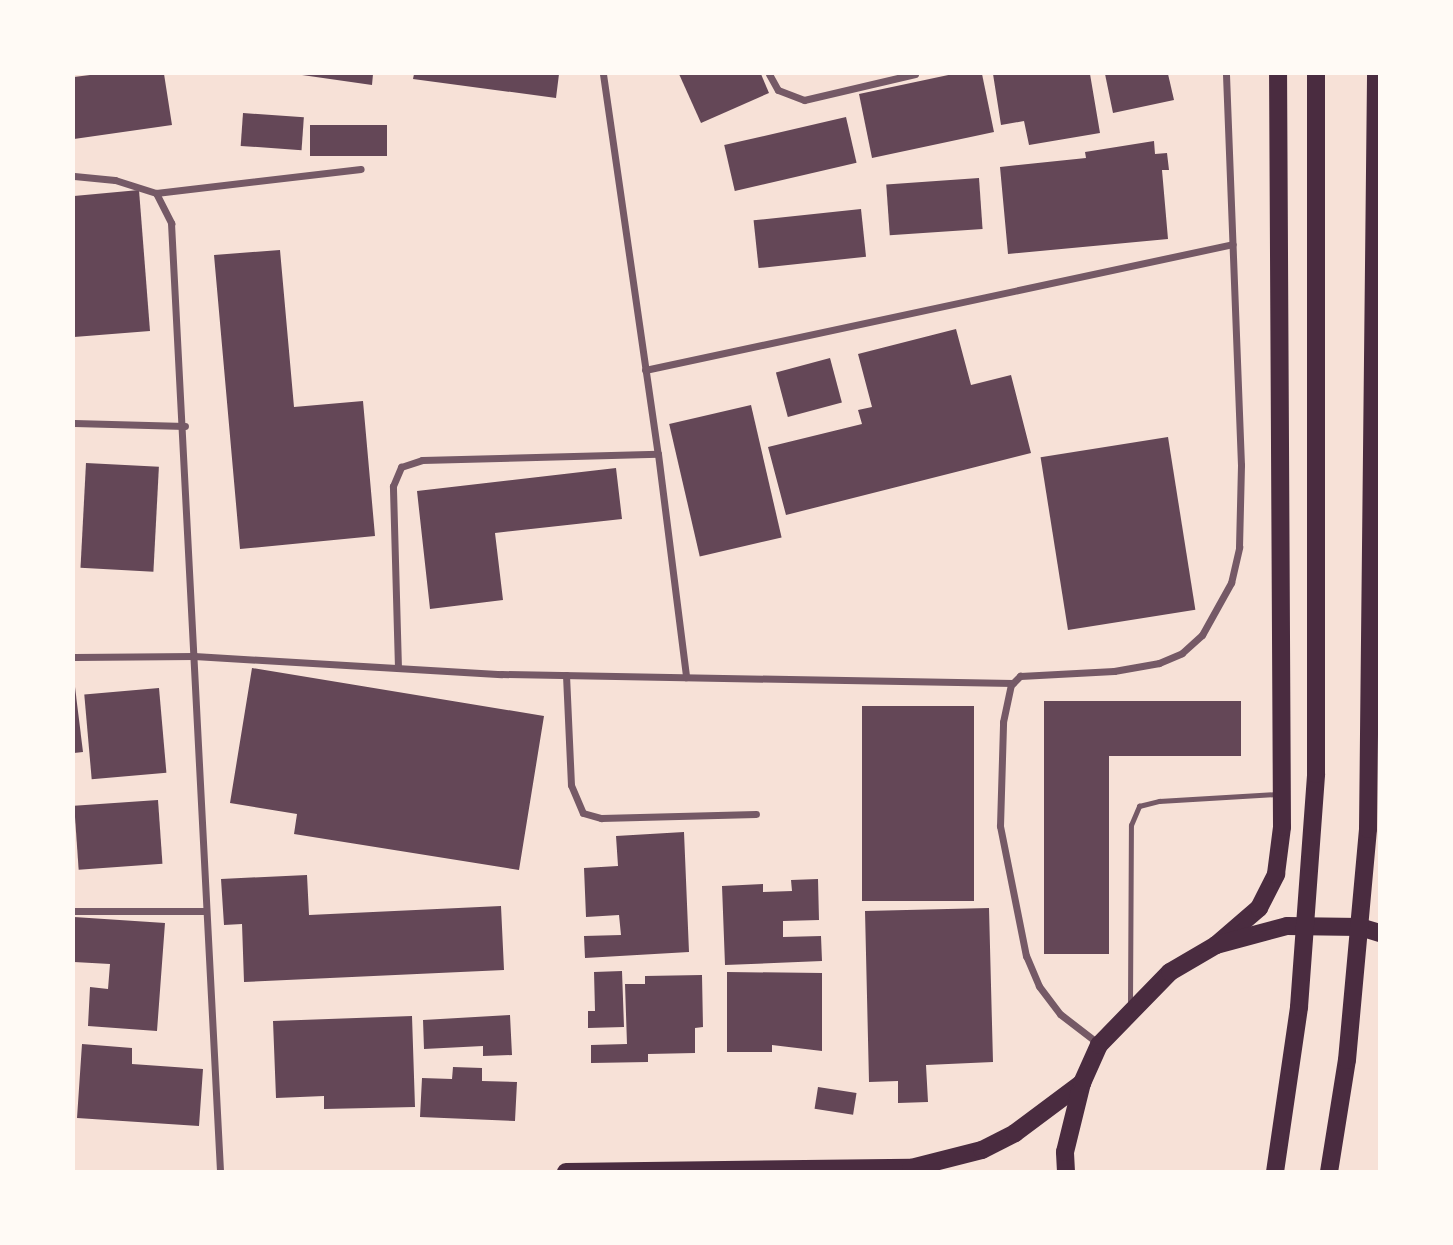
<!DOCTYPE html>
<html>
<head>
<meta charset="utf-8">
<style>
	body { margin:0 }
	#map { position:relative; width:1453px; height:1245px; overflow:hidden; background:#f7e1d7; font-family:"Titillium Web",sans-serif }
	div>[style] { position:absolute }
	.building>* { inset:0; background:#644757; transform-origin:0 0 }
	.service>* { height:5px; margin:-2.5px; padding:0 2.5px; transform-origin:2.5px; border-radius:2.5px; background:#755966 }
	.minor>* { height:7px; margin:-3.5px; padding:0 3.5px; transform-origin:3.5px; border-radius:3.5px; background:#755966 }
	.primary>* { height:18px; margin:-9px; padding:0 9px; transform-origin:9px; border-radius:9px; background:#4a2c40 }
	span { translate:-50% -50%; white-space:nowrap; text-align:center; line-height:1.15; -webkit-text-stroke:6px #fffaf5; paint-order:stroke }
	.frame { position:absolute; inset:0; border:75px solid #fffaf5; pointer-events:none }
</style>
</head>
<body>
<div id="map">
	<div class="building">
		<i style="clip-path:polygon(98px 74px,164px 74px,172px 125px,74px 139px,74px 77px)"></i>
		<i style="clip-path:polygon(295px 74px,373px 74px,372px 85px)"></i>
		<i style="clip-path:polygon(414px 74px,559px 74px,556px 98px,413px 79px)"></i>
		<i style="clip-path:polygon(679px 74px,761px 74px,769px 93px,701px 123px)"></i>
		<i style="clip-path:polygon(953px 74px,982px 74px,994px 132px,872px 158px,859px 94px)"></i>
		<i style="clip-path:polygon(993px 74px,1090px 74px,1100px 133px,1029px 145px,1024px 121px,1001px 125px)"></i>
		<i style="clip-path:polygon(1105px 74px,1168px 74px,1174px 100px,1113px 113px)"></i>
		<i style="left:243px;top:113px;width:61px;height:33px;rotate:4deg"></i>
		<i style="left:846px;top:117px;width:47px;height:125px;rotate:77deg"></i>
		<i style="left:310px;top:125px;width:77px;height:31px"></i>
		<i style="clip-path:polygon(1154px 141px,1155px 154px,1167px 153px,1169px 170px,1162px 170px,1168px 239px,1008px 254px,1000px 167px,1086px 158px,1085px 152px)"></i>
		<i style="left:979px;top:178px;width:51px;height:93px;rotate:86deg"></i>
		<i style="clip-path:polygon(139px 190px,150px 331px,74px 337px,74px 196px)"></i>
		<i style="left:861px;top:209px;width:48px;height:108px;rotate:84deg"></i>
		<i style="clip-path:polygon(280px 250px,294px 407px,363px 401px,375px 536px,240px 549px,214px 255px)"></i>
		<i style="clip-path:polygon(956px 329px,971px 385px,1011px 375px,1031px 453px,786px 515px,768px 447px,862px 424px,858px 410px,872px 407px,858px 354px)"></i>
		<i style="left:830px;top:358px;width:46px;height:56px;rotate:75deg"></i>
		<i style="left:751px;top:405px;width:136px;height:84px;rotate:77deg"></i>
		<i style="left:1168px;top:437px;width:175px;height:129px;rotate:81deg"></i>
		<i style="left:86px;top:463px;width:73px;height:105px;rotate:3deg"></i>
		<i style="clip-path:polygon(616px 468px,622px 519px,495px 533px,503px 600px,430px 609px,417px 491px)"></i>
		<i style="clip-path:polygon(252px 668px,544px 716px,519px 870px,294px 834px,297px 814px,230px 803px)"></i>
		<i style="clip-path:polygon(74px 679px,83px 752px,74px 753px)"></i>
		<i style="left:159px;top:688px;width:85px;height:75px;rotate:85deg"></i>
		<i style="clip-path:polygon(1044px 701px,1241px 701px,1241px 756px,1109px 756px,1109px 954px,1044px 954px)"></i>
		<i style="left:974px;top:706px;width:195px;height:112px;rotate:90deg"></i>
		<i style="left:158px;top:800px;width:64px;height:84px;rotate:86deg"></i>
		<i style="clip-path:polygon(684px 832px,689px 952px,585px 958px,584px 936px,621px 935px,619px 915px,586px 917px,584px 868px,618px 866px,616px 836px)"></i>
		<i style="clip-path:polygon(307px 875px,309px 915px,501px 906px,504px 970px,244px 982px,242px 924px,224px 925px,221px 879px)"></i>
		<i style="clip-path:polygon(818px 879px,819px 920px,783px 921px,783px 937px,821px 936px,822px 961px,725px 965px,722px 886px,763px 884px,763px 892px,792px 891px,791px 880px)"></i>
		<i style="clip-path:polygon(989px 908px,993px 1062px,926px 1065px,928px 1102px,898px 1103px,898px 1081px,869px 1082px,865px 911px)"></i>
		<i style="clip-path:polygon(74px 917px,165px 923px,157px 1031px,88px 1026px,90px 987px,108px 989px,110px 964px,74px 962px)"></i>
		<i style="clip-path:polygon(622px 971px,624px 1027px,588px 1028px,588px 1011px,595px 1011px,594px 972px)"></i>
		<i style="clip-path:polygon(727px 972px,822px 973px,822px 1051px,772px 1045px,772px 1052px,727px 1052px)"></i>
		<i style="clip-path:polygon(702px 975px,703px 1027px,695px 1028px,695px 1053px,648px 1054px,648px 1062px,591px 1063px,591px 1045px,627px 1044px,625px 984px,645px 984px,645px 976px)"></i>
		<i style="clip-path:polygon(510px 1015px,512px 1055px,483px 1056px,483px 1046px,424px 1049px,423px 1020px)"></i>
		<i style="clip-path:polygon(412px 1016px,415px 1107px,324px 1109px,324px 1096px,276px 1098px,273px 1021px)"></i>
		<i style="clip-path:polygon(82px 1044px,132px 1048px,132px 1064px,203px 1069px,199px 1126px,77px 1118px)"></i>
		<i style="clip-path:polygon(453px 1067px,482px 1068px,482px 1081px,517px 1082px,515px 1121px,420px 1117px,422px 1078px,452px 1079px)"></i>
		<i style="left:818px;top:1087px;width:39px;height:22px;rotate:9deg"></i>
	</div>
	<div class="service">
		<i style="left:1130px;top:1005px;width:180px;rotate:-89.7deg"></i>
		<i style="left:1131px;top:825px;width:21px;rotate:-67deg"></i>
		<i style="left:1139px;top:806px;width:21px;rotate:-14deg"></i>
		<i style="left:1159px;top:801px;width:119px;rotate:-3.4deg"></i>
	</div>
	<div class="minor">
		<i style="left:603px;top:74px;width:384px;rotate:81.8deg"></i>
		<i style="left:769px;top:74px;width:18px;rotate:61deg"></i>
		<i style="left:778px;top:90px;width:28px;rotate:21deg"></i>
		<i style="left:804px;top:100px;width:114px;rotate:-13.2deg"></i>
		<i style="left:74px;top:176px;width:41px;rotate:5.6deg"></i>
		<i style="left:115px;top:180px;width:43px;rotate:17.6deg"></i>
		<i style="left:156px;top:193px;width:34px;rotate:63deg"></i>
		<i style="left:171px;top:223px;width:950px;rotate:87.04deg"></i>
		<i style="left:156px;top:193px;width:206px;rotate:-6.7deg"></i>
		<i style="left:645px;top:370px;width:601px;rotate:-12.09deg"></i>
		<i style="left:74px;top:423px;width:111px;rotate:1.5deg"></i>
		<i style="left:74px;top:657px;width:120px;rotate:-0.5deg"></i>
		<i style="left:194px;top:656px;width:308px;rotate:3.4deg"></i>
		<i style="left:501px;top:674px;width:512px;rotate:1.01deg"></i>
		<i style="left:398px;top:668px;width:182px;rotate:-91.6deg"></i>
		<i style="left:393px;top:486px;width:21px;rotate:-67deg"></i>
		<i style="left:401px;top:467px;width:22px;rotate:-18deg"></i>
		<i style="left:422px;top:460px;width:236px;rotate:-1.5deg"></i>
		<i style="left:658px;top:454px;width:225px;rotate:82.8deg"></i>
		<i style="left:566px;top:675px;width:110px;rotate:87.4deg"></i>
		<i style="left:571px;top:785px;width:30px;rotate:67deg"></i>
		<i style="left:583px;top:813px;width:19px;rotate:16deg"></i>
		<i style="left:601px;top:818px;width:155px;rotate:-1.5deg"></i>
		<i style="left:74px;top:911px;width:132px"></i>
		<i style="left:1099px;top:1044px;width:49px;rotate:-142.4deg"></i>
		<i style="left:1060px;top:1014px;width:35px;rotate:-127deg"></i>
		<i style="left:1039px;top:986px;width:33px;rotate:-113deg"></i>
		<i style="left:1026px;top:956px;width:133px;rotate:-101.3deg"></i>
		<i style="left:1000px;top:826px;width:104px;rotate:-88.3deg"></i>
		<i style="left:1003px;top:722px;width:38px;rotate:-78deg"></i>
		<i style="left:1011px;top:685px;width:13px;rotate:-45deg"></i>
		<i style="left:1020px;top:676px;width:94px;rotate:-3deg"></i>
		<i style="left:1114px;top:671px;width:46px;rotate:-10.1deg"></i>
		<i style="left:1159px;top:663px;width:25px;rotate:-23deg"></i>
		<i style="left:1182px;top:653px;width:27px;rotate:-42deg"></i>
		<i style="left:1202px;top:635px;width:60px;rotate:-60.9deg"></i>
		<i style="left:1231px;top:583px;width:37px;rotate:-77deg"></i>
		<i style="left:1239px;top:547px;width:82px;rotate:-88.6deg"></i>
		<i style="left:1241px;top:465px;width:391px;rotate:-92.2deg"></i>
	</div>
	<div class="primary">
		<i style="left:1216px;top:945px;width:57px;rotate:-40.7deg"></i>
		<i style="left:1259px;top:908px;width:38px;rotate:-63deg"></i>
		<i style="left:1276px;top:874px;width:47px;rotate:-82.7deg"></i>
		<i style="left:1282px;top:827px;width:753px;rotate:-90.3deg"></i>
		<i style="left:566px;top:1172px;width:345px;rotate:-0.7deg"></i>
		<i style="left:911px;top:1168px;width:73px;rotate:-14.2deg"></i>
		<i style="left:982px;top:1150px;width:37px;rotate:-27deg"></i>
		<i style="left:1015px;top:1133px;width:84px;rotate:-36.7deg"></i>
		<i style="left:1066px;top:1172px;width:20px;rotate:-93deg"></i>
		<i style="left:1065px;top:1152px;width:71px;rotate:-76.2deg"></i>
		<i style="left:1082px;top:1083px;width:42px;rotate:-65.9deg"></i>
		<i style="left:1099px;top:1045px;width:102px;rotate:-45.8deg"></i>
		<i style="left:1170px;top:972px;width:53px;rotate:-30.4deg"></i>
		<i style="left:1216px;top:945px;width:73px;rotate:-15deg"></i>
		<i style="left:1287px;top:926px;width:73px;rotate:0.8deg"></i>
		<i style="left:1360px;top:927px;width:21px;rotate:17deg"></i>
		<i style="left:1275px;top:1172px;width:167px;rotate:-81.7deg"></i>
		<i style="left:1299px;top:1007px;width:234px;rotate:-85.8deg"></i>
		<i style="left:1316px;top:774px;width:700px;rotate:-90deg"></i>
		<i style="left:1329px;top:1172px;width:113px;rotate:-80.9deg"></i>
		<i style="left:1347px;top:1060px;width:232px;rotate:-84.8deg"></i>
		<i style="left:1368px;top:829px;width:755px;rotate:-89.39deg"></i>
	</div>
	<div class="frame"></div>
</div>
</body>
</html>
